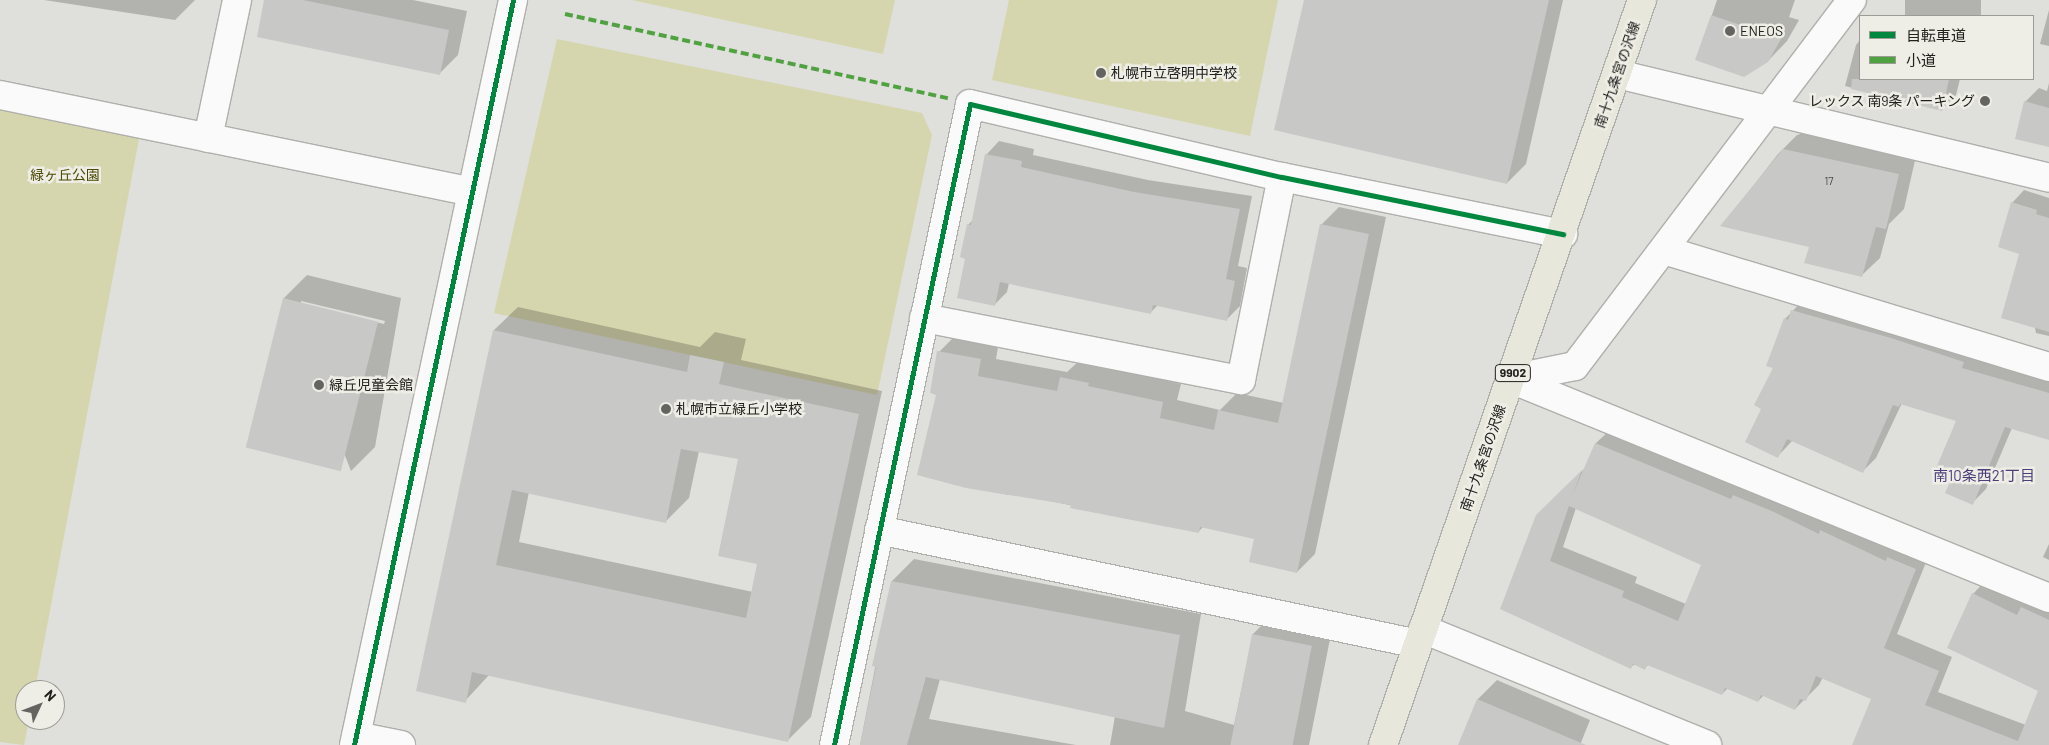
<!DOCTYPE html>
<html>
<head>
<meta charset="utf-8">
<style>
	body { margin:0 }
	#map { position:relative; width:2049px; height:745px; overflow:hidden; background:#dfdfdb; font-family:Barlow,"Noto Sans JP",sans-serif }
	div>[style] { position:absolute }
	.green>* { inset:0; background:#d6d6ae }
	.shadow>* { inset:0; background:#0003; transform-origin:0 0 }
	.building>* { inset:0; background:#c8c8c7; transform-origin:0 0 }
	.roads { filter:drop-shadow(1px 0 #afafab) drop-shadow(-1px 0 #afafab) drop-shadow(0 1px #afafab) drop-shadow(0 -1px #afafab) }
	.street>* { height:28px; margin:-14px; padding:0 14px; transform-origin:14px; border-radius:14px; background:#fafafa }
	.primary>* { height:28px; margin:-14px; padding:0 14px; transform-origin:14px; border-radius:14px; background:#e8e7db }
	.quiet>* { height:4px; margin-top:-2px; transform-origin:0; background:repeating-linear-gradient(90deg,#50a241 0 8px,transparent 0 12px) }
	.cycleway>* { height:5px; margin:-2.5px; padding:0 2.5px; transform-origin:2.5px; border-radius:2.5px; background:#00873e }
	.dots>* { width:14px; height:14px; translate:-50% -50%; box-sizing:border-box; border:2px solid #eeeee6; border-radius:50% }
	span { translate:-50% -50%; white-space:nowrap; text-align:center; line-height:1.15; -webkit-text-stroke:5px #eeeee6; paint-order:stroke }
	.number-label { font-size:11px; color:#4b4b48 }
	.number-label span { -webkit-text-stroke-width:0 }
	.shield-label span { padding:1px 4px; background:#eeeee6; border:1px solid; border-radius:4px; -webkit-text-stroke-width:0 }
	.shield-label { font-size:12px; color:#21211e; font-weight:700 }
	.poi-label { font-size:14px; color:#21211e }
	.left { translate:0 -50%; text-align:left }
	.right { translate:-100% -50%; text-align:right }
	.street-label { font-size:14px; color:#21211e }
	.park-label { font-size:14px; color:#4c4903 }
	.neighbourhood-label { font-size:15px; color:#4a3e7b }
	.legend { position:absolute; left:1859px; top:15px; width:175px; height:65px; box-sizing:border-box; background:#eeeee6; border:1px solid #9c9c96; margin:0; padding:6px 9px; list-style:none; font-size:15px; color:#21211e }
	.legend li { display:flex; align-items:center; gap:10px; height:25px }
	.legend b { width:25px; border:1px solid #9c9c96 }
	.north { position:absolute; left:15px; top:680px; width:50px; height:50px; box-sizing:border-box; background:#eeeee6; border:1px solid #9c9c96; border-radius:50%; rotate:47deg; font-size:14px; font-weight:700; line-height:20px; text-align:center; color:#21211e }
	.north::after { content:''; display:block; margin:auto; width:18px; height:22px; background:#646460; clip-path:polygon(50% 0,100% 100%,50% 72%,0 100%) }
</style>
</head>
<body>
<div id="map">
	<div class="green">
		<i style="clip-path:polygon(632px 0,895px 0,883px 54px)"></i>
		<i style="clip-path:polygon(1009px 0,1278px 0,1250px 136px,992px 80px)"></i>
		<i style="clip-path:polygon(557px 39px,922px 113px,932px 135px,877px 395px,494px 313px)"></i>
		<i style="clip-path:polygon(0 95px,142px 123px,35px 690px,25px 690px,25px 720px,29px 720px,24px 745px,0 742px)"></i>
	</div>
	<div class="shadow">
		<i style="clip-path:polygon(44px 0,195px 0,175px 20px)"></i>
		<i style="clip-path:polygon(265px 0,413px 0,467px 11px,458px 55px,439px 74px)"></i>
		<i style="clip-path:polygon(1305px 0,1563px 0,1526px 164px,1507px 183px)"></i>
		<i style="clip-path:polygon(1717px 0,1795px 0,1789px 17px,1799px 20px,1787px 41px,1768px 61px,1697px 59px)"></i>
		<i style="left:1905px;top:0;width:76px;height:16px"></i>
		<i style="clip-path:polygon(2049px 10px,2049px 46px,2040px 44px)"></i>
		<i style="clip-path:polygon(1860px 40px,1860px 79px,1960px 79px,1956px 95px,1941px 110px,1845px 86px,1856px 45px)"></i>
		<i style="clip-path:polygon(2049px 83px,2049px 146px,2025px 102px,2039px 88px,2047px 91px)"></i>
		<i style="clip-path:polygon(1810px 131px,1916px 156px,1904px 209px,1889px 224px,1880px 258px,1861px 276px,1810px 246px,1722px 226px,1778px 154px,1797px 135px)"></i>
		<i style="clip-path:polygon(999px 141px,1034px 149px,1033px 155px,1148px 180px,1252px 196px,1238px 266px,1247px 268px,1240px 306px,1227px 319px,1158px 305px,1150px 313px,1009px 283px,1007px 292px,994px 305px,967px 258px,968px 225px,973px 220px,987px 154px)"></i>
		<i style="clip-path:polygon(2024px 190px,2049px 198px,2049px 336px,2036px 333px,2012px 203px)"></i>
		<i style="clip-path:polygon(1339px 207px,1386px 217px,1315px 554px,1297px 572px,1255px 538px,1204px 526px,1198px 532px,1012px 493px,1009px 495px,967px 487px,937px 394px,939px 352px,957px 334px,999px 341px,996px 359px,1067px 372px,1080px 360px,1181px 384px,1177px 400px,1220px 410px,1237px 393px,1284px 403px,1321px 225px)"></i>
		<i style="clip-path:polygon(evenodd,307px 275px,401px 298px,375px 447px,351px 471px,284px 298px,307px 275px,301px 301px,385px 321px,384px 324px,301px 304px,301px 301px)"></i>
		<i style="clip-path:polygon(1806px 297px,2049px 375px,2049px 438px,2012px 428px,1986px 489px,1972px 503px,1952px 480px,1957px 420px,1902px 403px,1876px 458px,1862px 472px,1793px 440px,1777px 457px,1763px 408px,1785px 319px)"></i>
		<i style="clip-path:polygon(evenodd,518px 307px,700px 347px,715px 332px,746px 339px,741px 360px,882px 391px,811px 717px,788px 740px,489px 675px,465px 701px,494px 330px,518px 307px,699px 451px,739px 458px,758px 563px,753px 592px,519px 542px,529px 492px,666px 521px,689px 498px,699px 451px)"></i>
		<i style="clip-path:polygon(evenodd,1610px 430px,1929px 555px,1897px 634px,1952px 657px,1938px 692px,2026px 725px,2040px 690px,1973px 594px,1986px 580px,2049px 600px,2049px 745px,1856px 745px,1873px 699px,1823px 677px,1819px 685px,1795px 709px,1764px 695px,1758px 701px,1728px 688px,1722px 694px,1649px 664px,1645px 668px,1635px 664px,1631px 667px,1502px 609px,1537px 516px,1586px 467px,1596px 443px,1610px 430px,1576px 508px,1703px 564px,1686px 604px,1635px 583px,1637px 577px,1563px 547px,1576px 508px)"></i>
		<i style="clip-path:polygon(2049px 544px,2049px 560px,2043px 557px)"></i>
		<i style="clip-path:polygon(914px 559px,1201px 614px,1185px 711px,1234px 725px,1253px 634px,1275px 612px,1333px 624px,1309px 745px,1110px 745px,1115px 716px,940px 679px,929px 719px,1076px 745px,860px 745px,892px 581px)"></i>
		<i style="clip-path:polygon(1497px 680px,1590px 720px,1580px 745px,1466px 745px,1462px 739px,1478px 699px)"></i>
	</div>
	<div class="building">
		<i style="clip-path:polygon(264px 0,303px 0,449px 30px,440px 75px,257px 37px)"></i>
		<i style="clip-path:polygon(1304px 0,1549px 0,1507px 184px,1274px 130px)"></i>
		<i style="clip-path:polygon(1711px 15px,1781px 39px,1768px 62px,1744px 77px,1695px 60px)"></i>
		<i style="clip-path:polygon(1852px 79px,1949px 79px,1942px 111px,1851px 89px)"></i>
		<i style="clip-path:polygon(2024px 101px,2049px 108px,2049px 147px,2015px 139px)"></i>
		<i style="clip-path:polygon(1783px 149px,1899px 174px,1886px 229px,1876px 227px,1862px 277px,1804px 263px,1809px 247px,1720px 226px)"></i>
		<i style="clip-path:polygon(985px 154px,1022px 161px,1021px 167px,1134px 192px,1240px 209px,1226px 279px,1235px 281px,1227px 321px,1153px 305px,1151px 314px,1000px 282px,995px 306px,957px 298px,965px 259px,960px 257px,967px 224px,971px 225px)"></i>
		<i style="clip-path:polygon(2011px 202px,2037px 210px,2036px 214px,2049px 218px,2049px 332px,2001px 318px,2019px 254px,1998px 247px)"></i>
		<i style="clip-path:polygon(1320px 224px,1369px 234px,1297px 573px,1249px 562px,1254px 539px,1200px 527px,1199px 533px,1070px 508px,1071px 505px,966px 488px,917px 475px,936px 395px,930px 393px,937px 351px,981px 359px,978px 376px,1057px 391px,1060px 377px,1089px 383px,1088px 386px,1163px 402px,1160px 418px,1214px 430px,1218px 410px,1278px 423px)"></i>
		<i style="left:283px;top:298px;width:98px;height:154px;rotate:14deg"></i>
		<i style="clip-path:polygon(1791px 310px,1891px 338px,1964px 362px,1962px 368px,2049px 393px,2049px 440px,2005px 427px,1973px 505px,1945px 493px,1951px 480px,1934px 473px,1956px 421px,1900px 404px,1899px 407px,1893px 405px,1863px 473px,1787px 439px,1778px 458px,1745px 442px,1761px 409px,1754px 405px,1773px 368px,1766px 366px,1784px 318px,1788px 320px)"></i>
		<i style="clip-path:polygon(evenodd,493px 330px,687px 372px,690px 355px,724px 362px,719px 384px,859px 414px,788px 742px,472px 672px,466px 703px,416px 691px,493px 330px,681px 449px,738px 459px,718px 556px,757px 564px,746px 618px,496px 565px,512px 490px,666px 523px,681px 449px)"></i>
		<i style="clip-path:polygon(evenodd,1595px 443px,1731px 499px,1733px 495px,1774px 512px,1819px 534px,1820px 530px,1886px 561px,1887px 557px,1916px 569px,1884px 648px,1939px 671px,1925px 705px,2018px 741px,2038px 691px,1947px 648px,1972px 593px,2017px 615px,2021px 607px,2049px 620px,2049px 745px,1852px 745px,1871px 699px,1816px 676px,1806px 701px,1800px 699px,1795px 710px,1761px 695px,1758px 702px,1725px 688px,1722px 695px,1647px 665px,1645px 670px,1633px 664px,1631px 669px,1500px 609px,1536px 515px,1582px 470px,1572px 496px,1595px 443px,1569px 506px,1701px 565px,1678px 621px,1622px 597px,1624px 591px,1550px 561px,1569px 506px)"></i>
		<i style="clip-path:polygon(891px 581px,1180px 635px,1164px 728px,926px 677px,907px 745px,860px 745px,876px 667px,872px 666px)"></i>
		<i style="left:1252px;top:634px;width:61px;height:114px;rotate:11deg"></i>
		<i style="clip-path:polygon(1477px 699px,1586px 745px,1458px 745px)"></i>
	</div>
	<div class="roads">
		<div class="street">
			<i style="left:1617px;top:74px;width:444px;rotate:13.5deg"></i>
			<i style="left:0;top:95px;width:481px;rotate:11.6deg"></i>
			<i style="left:208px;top:138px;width:141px;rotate:-78.1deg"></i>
			<i style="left:1664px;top:250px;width:402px;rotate:16.9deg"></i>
			<i style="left:924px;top:318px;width:323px;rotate:11.1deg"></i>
			<i style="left:1241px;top:380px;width:207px;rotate:-78.6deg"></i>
			<i style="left:1511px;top:379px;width:581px;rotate:22.15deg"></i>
			<i style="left:1511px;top:379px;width:65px;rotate:-11.5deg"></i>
			<i style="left:1575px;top:366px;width:459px;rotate:-52.9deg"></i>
			<i style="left:879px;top:530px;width:551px;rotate:11.94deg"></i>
			<i style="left:1423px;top:629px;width:307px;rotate:22.2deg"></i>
			<i style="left:356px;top:736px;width:46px;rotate:11.3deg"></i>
			<i style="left:354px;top:745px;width:762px;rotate:-77.95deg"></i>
			<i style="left:834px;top:745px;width:655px;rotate:-78.02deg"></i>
			<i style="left:970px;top:104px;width:320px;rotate:13.2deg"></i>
			<i style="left:1282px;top:177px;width:287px;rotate:11.5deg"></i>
		</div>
		<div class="primary">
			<i style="left:1383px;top:745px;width:789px;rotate:-70.83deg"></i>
		</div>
	</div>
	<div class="quiet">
		<i style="left:565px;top:14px;width:394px;rotate:12.4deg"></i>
	</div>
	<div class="cycleway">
		<i style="left:354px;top:745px;width:762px;rotate:-77.95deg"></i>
		<i style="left:834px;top:745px;width:655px;rotate:-78.02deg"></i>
		<i style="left:970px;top:104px;width:320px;rotate:13.2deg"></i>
		<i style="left:1282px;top:177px;width:287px;rotate:11.5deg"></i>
	</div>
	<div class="dots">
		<i style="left:1730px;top:31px;background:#646460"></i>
		<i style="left:1101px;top:73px;background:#646460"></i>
		<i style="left:1985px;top:101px;background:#646460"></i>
		<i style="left:319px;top:385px;background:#646460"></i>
		<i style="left:666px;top:409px;background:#646460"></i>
	</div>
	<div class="number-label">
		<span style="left:1829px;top:181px">17</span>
	</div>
	<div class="shield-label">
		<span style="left:1513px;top:373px">9902</span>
	</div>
	<div class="poi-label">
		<span class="left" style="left:1740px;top:31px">ENEOS</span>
		<span class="left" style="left:1111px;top:73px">札幌市立啓明中学校</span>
		<span class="right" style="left:1975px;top:101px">レックス 南9条 パーキング</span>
		<span class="left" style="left:329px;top:385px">緑丘児童会館</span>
		<span class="left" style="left:676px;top:409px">札幌市立緑丘小学校</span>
	</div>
	<div class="street-label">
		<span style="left:1617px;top:75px;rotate:-71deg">南十九条宮の沢線</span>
		<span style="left:1483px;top:458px;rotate:-71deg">南十九条宮の沢線</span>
	</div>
	<div class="park-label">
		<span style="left:65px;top:175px">緑ヶ丘公園</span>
	</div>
	<div class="neighbourhood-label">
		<span style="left:1984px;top:476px">南10条西21丁目</span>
	</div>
	<ul class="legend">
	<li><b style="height:6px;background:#00873e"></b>自転車道</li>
	<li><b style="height:6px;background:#50a241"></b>小道</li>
	</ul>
	<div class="north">N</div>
</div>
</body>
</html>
